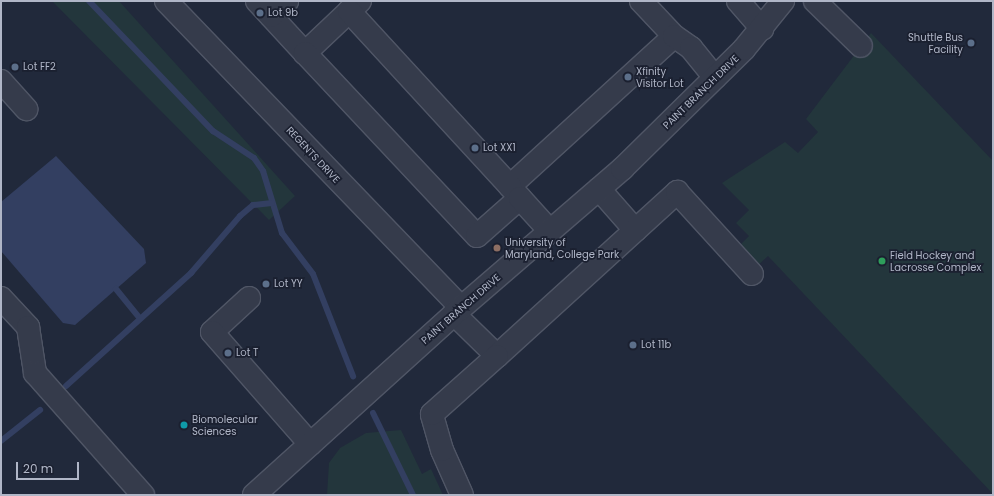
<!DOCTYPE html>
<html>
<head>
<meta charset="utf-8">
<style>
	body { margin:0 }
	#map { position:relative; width:994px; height:496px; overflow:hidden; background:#21293b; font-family:Poppins,sans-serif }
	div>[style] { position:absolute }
	.green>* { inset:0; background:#23363c }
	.water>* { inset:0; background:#333f61 }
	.stream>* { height:6px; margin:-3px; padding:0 3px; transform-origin:3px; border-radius:3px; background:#333f61 }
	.roads { filter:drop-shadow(1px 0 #505666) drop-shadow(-1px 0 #505666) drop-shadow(0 1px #505666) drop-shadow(0 -1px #505666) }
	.minor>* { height:22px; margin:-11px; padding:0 11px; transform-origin:11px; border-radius:11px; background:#353b4b }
	.dots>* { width:11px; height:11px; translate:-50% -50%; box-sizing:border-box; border:2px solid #1b2030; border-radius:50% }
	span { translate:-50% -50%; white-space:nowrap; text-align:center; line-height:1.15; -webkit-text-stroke:3.5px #1b2030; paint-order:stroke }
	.poi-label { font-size:10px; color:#b0b6c7 }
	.left { translate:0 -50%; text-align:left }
	.right { translate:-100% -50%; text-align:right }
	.street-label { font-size:10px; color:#b0b6c7 }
	.frame { position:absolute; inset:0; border:2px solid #b0b6c7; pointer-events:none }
	.scale { position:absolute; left:16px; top:462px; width:63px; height:18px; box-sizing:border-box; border:2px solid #b0b6c7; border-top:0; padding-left:5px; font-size:12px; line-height:14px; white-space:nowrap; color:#b0b6c7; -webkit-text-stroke:3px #1b2030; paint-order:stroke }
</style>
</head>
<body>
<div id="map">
	<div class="green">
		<i style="clip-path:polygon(52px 1px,119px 1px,295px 196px,269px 220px)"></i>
		<i style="clip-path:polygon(871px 33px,993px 161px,993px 494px,768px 256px,757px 266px,738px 247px,749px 236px,736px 223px,749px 210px,722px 183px,785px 142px,798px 153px,818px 132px,806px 119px)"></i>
		<i style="clip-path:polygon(401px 430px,422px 474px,431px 469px,443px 495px,327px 495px,329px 463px,340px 448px,366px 433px)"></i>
	</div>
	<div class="water">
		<i style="clip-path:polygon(56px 156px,144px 249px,146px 263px,75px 325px,63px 323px,1px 251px,1px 202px)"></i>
	</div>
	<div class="stream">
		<i style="left:89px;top:1px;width:180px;rotate:46.4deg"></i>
		<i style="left:213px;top:131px;width:49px;rotate:33.4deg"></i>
		<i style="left:254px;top:158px;width:16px;rotate:55deg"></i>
		<i style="left:263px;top:171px;width:65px;rotate:73deg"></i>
		<i style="left:282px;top:233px;width:51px;rotate:52.9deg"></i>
		<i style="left:313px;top:274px;width:110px;rotate:68.6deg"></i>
		<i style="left:116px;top:289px;width:36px;rotate:51deg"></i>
		<i style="left:66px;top:386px;width:169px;rotate:-42.1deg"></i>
		<i style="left:191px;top:273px;width:75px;rotate:-49.3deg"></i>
		<i style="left:240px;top:216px;width:17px;rotate:-40deg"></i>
		<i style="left:253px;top:205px;width:19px;rotate:-6deg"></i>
		<i style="left:373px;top:413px;width:91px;rotate:64deg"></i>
		<i style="left:1px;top:441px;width:50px;rotate:-38.5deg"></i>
	</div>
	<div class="roads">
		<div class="minor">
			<i style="left:166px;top:1px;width:426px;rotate:46.1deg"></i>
			<i style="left:257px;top:1px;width:71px;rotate:47.3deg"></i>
			<i style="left:360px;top:1px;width:76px;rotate:136.6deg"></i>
			<i style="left:305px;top:53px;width:251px;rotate:46.8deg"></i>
			<i style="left:477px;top:236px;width:57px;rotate:-41.5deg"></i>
			<i style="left:520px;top:198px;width:16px;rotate:-130deg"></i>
			<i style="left:510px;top:186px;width:222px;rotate:-42.4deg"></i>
			<i style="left:641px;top:1px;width:48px;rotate:46.7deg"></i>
			<i style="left:674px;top:36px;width:21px;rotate:35deg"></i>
			<i style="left:691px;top:48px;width:38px;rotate:51deg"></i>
			<i style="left:738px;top:1px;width:37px;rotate:49deg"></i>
			<i style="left:815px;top:1px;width:64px;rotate:44.4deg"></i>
			<i style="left:349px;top:11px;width:238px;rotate:47.4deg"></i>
			<i style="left:271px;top:16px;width:22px;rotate:-43deg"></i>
			<i style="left:1px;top:81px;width:38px;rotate:48deg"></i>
			<i style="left:599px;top:189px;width:55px;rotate:48.7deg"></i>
			<i style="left:520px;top:198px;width:45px;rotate:47.7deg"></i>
			<i style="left:1px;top:298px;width:40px;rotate:47deg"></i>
			<i style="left:28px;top:327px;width:47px;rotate:81.3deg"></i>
			<i style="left:35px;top:373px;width:163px;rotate:48.5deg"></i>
			<i style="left:249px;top:298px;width:50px;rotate:137.4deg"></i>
			<i style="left:212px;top:332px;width:149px;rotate:48.8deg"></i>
			<i style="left:454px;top:314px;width:60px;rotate:44.3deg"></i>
			<i style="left:497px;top:356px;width:244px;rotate:-42.3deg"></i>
			<i style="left:677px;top:192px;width:111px;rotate:47.6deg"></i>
			<i style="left:254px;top:495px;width:279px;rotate:-42.1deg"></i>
			<i style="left:461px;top:308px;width:213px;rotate:-40.8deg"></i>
			<i style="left:622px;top:169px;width:171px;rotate:-44.5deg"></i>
			<i style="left:744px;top:49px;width:62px;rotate:-50.9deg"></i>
			<i style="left:462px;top:495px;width:49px;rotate:-114deg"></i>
			<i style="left:442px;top:450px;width:37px;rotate:-106deg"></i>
			<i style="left:432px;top:414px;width:87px;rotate:-41.7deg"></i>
		</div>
	</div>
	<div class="dots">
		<i style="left:260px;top:13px;background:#5c6f8a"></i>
		<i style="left:971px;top:43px;background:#5c6f8a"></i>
		<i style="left:15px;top:67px;background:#5c6f8a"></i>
		<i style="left:628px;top:77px;background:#5c6f8a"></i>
		<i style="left:475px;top:148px;background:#5c6f8a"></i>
		<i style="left:497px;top:248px;background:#8d6e63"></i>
		<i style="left:882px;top:261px;background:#2e9e5b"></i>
		<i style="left:266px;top:284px;background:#5c6f8a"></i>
		<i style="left:633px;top:345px;background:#5c6f8a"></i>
		<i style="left:228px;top:353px;background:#5c6f8a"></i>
		<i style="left:184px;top:425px;background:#0f9aa8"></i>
	</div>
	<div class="poi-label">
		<span class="left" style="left:268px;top:13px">Lot 9b</span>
		<span class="right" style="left:963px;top:43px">Shuttle Bus<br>Facility</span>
		<span class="left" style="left:23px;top:67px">Lot FF2</span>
		<span class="left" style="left:636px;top:77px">Xfinity<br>Visitor Lot</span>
		<span class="left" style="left:483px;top:148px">Lot XX1</span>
		<span class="left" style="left:505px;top:248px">University of<br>Maryland, College Park</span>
		<span class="left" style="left:890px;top:261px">Field Hockey and<br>Lacrosse Complex</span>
		<span class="left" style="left:274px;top:284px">Lot YY</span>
		<span class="left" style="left:641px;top:345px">Lot 11b</span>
		<span class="left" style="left:236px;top:353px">Lot T</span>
		<span class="left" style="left:192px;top:425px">Biomolecular<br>Sciences</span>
	</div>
	<div class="street-label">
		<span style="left:701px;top:92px;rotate:-44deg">PAINT BRANCH DRIVE</span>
		<span style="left:313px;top:155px;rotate:47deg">REGENTS DRIVE</span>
		<span style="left:461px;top:309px;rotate:-41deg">PAINT BRANCH DRIVE</span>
	</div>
	<div class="frame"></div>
	<div class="scale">20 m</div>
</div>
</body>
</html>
